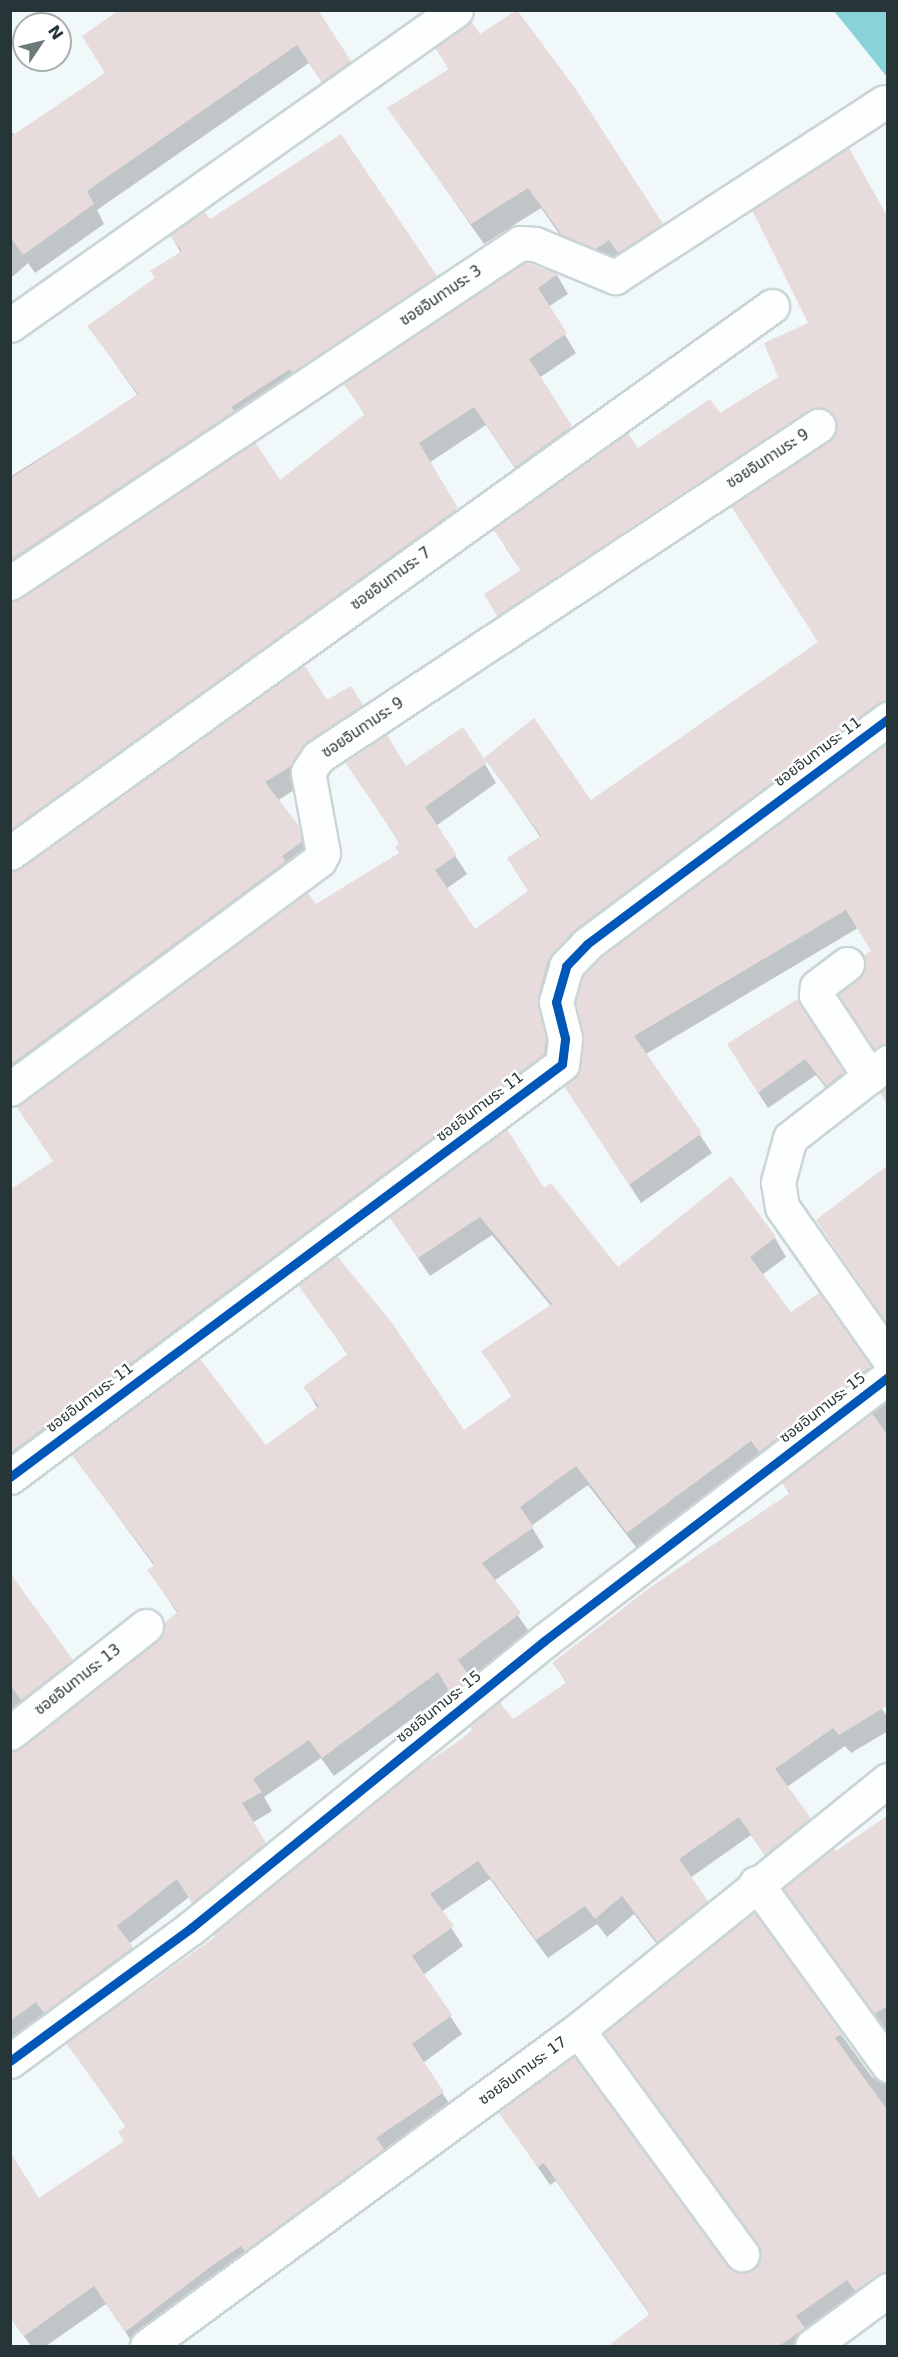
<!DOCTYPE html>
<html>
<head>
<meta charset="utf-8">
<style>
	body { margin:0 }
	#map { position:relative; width:898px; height:2357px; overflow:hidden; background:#f0f8fa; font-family:"DejaVu Sans","Noto Sans Thai",sans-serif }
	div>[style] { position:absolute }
	.water>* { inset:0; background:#8ad2da }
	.shadow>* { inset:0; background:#0003 }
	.building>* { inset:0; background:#e7dbdc }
	.roads { filter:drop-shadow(2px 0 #cad5d7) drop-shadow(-2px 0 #cad5d7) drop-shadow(0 2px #cad5d7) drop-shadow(0 -2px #cad5d7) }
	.street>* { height:33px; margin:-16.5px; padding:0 16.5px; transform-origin:16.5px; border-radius:16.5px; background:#fdfefe }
	.cycleway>* { height:9px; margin:-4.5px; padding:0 4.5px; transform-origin:4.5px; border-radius:4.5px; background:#0057b8 }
	span { translate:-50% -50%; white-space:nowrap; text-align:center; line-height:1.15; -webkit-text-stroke:5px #fff; paint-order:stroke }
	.street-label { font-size:15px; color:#263638 }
	.frame { position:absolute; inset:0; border:12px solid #263638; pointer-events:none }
	.north { position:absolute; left:12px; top:12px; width:60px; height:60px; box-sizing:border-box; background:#fff; border:2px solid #a8afaf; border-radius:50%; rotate:55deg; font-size:16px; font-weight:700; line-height:24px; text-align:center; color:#263638 }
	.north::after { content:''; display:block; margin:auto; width:21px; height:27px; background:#6d7a7c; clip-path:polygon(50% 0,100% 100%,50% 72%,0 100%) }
</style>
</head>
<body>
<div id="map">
	<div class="water">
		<i style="clip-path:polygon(834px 11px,887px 11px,887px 77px)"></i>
	</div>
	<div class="shadow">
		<i style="clip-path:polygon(316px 10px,361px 81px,334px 100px,309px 63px,97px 210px,104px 224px,35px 273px,28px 263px,10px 279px,10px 130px,15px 136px)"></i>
		<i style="clip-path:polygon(480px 37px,661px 224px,673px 245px,631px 273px,575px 256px,541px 208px,484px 244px,389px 108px,449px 70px,437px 48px)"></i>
		<i style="clip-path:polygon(888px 213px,888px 723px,586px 948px,556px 1060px,10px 1480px,10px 1192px,54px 1163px,316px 906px,400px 854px,400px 844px,347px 762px,405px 768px,485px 764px,496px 783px,436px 826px,467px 874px,446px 889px,475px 931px,529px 892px,541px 838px,486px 758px,591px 802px,819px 643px,830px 442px,837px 428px,819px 429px,509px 634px,497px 614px,522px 571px,506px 549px,638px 450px,720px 415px,780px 377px,810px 324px)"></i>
		<i style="clip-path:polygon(209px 221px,436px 276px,447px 295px,10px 586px,10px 477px,138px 396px,89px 326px,157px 279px,181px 253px,171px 236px)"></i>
		<i style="clip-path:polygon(525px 264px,557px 275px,568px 294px,548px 307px,576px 353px,539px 378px,582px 446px,527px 486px,486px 425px,429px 463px,467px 528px,10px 856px,10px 601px,21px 600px,280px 482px,365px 415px,345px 384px)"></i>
		<i style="clip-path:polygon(326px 702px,362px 706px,373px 724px,302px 785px,277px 801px,309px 847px,10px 1094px,10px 873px)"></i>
		<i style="clip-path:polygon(888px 745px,888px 1067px,851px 1014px,860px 980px,873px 952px,858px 928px,646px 1054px,712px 1153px,641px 1203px,566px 1086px)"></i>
		<i style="clip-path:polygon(798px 1000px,852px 1089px,836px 1101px,816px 1075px,768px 1108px,738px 1061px)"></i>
		<i style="clip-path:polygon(544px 1190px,618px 1269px,775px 1238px,786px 1257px,762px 1275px,791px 1314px,819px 1295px,881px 1386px,639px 1551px,588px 1485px,531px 1526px,544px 1547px,494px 1581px,530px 1633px,470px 1678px,480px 1697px,462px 1711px,450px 1691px,334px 1776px,321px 1758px,264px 1797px,272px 1811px,252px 1823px,276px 1863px,204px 1921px,189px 1897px,129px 1944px,143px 1967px,10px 2049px,10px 1753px,22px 1749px,159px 1642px,178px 1614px,149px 1571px,155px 1567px,73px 1455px,265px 1447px,318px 1409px,305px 1387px,348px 1355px,300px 1285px,463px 1432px,513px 1398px,483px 1352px,551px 1306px,492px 1235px,430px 1276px,391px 1218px)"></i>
		<i style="clip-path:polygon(888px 1400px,888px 1627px,844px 1652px,888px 1718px,888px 1731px,851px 1753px,845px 1746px,787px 1787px,821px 1838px,777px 1873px,751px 1835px,690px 1878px,718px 1921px,669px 1960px,634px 1914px,607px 1937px,597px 1924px,548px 1958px,490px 1879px,441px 1912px,463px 1946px,423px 1975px,462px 2034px,423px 2063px,454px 2111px,135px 2346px,106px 2304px,46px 2346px,31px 2346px,10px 2317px,39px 2200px,125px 2141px,127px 2128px,68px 2044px,567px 1684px,554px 1663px,790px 1495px,783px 1483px)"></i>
		<i style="clip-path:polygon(10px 1583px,83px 1680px,10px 1736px)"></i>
		<i style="clip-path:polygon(888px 1817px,888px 2034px,785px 1889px)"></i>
		<i style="clip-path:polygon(754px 1914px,872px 2077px,888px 2084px,888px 2297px,813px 2346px,610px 2346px,650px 2315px,556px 2181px,550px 2185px,500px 2112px,726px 2266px,744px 2274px,760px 2263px,759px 2247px,606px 2034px)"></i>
	</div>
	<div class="building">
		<i style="clip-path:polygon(119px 10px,318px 10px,351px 61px,322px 82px,297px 45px,87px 191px,94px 204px,23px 255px,10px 237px,10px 137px,105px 73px,82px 36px)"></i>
		<i style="clip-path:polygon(517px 10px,575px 88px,663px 224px,618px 253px,609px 240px,596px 249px,562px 235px,528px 188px,471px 224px,387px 108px,449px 69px,435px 48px,471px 21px,480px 34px)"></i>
		<i style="clip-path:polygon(341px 134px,437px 276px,292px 373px,290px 369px,231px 407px,234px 411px,10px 560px,10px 479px,138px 394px,87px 326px,155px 278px,150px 271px,182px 251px,169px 235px,204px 211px,210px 219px)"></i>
		<i style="clip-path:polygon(849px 148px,888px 218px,888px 701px,877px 704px,573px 931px,548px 960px,538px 997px,546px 1039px,544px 1054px,10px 1453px,10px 1190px,53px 1161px,16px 1106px,307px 892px,316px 904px,399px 853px,395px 847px,400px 843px,345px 762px,387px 735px,406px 766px,463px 727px,487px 763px,425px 807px,457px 855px,435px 870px,475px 929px,528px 891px,507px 858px,541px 836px,484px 758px,534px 718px,591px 800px,818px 642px,731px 506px,834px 435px,834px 416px,817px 407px,497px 616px,484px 594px,521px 570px,493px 529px,628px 433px,638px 448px,710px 399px,720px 413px,778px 377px,764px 343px,808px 323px,752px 210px)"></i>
		<i style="clip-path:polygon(525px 262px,558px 274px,538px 288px,567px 333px,529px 359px,572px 426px,515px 467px,474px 407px,419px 443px,458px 508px,10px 830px,10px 602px,255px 442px,280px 480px,365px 414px,343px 383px)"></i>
		<i style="clip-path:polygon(304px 665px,327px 700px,351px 686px,363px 705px,308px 741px,291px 766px,265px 782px,299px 826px,302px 842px,282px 856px,286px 861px,10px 1065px,10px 872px,21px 868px)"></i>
		<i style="clip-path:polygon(888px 743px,888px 1044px,874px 1049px,838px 994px,859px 978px,864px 971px,863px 956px,871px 951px,846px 910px,634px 1036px,702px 1133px,629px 1185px,564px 1086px,581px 1066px,583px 1034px,575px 1002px,583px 976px,599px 958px)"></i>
		<i style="clip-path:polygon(799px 998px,844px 1072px,826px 1086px,805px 1059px,758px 1093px,727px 1044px)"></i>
		<i style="clip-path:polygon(888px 1086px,888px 1105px,880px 1093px)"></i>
		<i style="clip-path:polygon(507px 1129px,544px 1188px,551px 1183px,618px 1267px,731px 1176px,776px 1237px,750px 1257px,791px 1312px,819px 1293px,871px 1366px,759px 1452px,751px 1441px,627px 1533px,576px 1466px,520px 1507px,534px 1527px,482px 1563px,521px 1613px,458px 1660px,470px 1677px,450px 1693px,438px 1672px,322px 1758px,309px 1740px,253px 1779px,262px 1792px,242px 1803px,266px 1843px,192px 1903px,177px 1879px,117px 1926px,133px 1947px,44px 2013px,36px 2002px,10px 2021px,10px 1751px,22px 1748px,158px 1641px,164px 1623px,178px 1612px,147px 1570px,155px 1565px,71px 1454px,200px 1359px,266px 1445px,319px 1406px,303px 1387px,348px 1354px,298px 1285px,337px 1256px,392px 1323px,464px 1430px,512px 1396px,481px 1351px,552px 1304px,480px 1217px,418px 1258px,389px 1217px)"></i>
		<i style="clip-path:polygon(888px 1165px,888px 1325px,816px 1220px)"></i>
		<i style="clip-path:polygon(872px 1413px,888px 1436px,888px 1705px,839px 1735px,833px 1728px,775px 1769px,811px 1818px,765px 1855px,739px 1817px,679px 1859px,708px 1901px,657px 1942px,622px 1896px,595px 1919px,585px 1906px,536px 1940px,478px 1861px,430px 1894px,454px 1926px,412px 1956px,452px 2015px,412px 2044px,444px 2092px,376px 2138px,384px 2149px,245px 2251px,241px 2246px,213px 2265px,125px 2332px,94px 2286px,24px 2336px,10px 2317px,10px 2152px,39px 2198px,124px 2141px,118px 2132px,126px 2126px,66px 2043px,215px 1937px,213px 1934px,410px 1774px,463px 1738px,472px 1730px,470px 1725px,499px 1701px,513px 1719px,567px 1682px,552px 1663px,652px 1586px,790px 1493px,781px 1482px)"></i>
		<i style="clip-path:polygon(10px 1573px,73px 1660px,21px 1700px,10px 1685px)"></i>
		<i style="clip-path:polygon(888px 1815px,888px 2006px,874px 2014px,783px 1889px,834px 1848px,836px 1851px)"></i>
		<i style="clip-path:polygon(754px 1912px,842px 2034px,835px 2038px,888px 2111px,888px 2270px,855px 2291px,847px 2280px,796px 2316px,805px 2328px,779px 2346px,608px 2346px,650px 2314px,544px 2163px,538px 2167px,498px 2112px,574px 2056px,727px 2265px,743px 2273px,753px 2269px,761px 2253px,757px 2243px,604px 2033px)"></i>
	</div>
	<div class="roads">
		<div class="street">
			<i style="left:10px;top:325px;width:546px;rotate:-35.23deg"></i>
			<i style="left:10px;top:583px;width:613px;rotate:-33.69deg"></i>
			<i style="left:520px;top:243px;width:15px;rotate:4deg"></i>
			<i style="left:535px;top:244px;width:87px;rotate:22.4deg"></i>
			<i style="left:615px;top:277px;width:321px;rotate:-33deg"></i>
			<i style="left:10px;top:853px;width:938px;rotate:-35.67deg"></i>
			<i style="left:847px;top:964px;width:38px;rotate:143deg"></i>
			<i style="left:817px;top:987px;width:8px;rotate:97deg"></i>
			<i style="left:816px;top:995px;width:98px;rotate:56.6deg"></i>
			<i style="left:888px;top:1062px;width:124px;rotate:142.2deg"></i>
			<i style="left:790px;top:1138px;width:46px;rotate:105.3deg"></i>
			<i style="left:778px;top:1182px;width:25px;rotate:81deg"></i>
			<i style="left:782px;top:1207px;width:184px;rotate:54.9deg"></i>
			<i style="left:10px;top:1089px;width:385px;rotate:-36.5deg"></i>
			<i style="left:319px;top:860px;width:8px;rotate:-60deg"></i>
			<i style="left:323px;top:853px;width:82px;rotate:-100.5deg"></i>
			<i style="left:308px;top:772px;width:18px;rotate:-56deg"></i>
			<i style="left:318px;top:757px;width:600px;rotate:-33.5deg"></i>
			<i style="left:10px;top:1477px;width:689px;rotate:-36.8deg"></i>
			<i style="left:562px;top:1064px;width:26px;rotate:-83deg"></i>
			<i style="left:565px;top:1038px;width:37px;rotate:-104deg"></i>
			<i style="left:556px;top:1002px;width:37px;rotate:-74deg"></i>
			<i style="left:566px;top:966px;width:30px;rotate:-46deg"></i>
			<i style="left:587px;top:944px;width:376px;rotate:-36.8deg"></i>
			<i style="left:10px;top:1733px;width:173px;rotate:-38.2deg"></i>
			<i style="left:756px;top:1883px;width:225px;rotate:54deg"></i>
			<i style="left:578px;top:2030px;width:278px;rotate:53.8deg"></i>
			<i style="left:10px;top:2061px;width:225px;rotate:-36.3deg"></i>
			<i style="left:191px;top:1928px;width:455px;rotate:-39.1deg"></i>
			<i style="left:544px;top:1641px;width:434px;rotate:-37.5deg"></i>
			<i style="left:147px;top:2346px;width:534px;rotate:-36.25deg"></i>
			<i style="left:578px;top:2030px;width:398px;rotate:-38.9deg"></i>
			<i style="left:812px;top:2346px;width:94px;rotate:-36.4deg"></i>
		</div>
	</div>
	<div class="cycleway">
		<i style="left:10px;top:1477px;width:689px;rotate:-36.8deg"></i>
		<i style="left:562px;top:1064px;width:26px;rotate:-83deg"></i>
		<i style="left:565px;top:1038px;width:37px;rotate:-104deg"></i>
		<i style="left:556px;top:1002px;width:37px;rotate:-74deg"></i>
		<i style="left:566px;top:966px;width:30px;rotate:-46deg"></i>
		<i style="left:587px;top:944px;width:376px;rotate:-36.8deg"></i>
		<i style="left:10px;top:2061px;width:225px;rotate:-36.3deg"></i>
		<i style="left:191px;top:1928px;width:455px;rotate:-39.1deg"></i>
		<i style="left:544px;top:1641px;width:434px;rotate:-37.5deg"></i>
	</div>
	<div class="street-label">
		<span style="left:441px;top:296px;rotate:-34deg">ซอยอินทามระ 3</span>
		<span style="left:768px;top:459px;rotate:-33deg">ซอยอินทามระ 9</span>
		<span style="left:391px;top:579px;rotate:-36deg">ซอยอินทามระ 7</span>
		<span style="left:363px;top:728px;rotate:-34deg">ซอยอินทามระ 9</span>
		<span style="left:818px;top:752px;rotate:-37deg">ซอยอินทามระ 11</span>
		<span style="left:480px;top:1107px;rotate:-37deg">ซอยอินทามระ 11</span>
		<span style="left:90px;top:1398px;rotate:-37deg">ซอยอินทามระ 11</span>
		<span style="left:823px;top:1408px;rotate:-38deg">ซอยอินทามระ 15</span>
		<span style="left:78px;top:1680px;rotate:-38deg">ซอยอินทามระ 13</span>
		<span style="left:439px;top:1707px;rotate:-39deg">ซอยอินทามระ 15</span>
		<span style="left:523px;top:2071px;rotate:-36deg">ซอยอินทามระ 17</span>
	</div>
	<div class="frame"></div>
	<div class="north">N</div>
</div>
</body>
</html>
